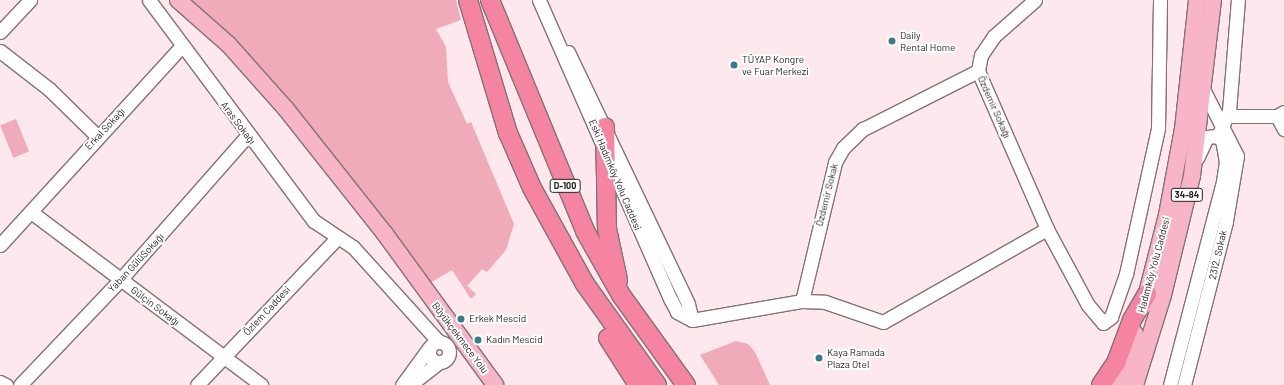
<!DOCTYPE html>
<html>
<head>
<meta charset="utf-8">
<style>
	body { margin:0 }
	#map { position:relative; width:1284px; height:385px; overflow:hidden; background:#fde9ed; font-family:Barlow,sans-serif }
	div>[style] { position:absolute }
	.green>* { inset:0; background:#f0abbb; transform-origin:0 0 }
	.roads { filter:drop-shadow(1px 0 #847276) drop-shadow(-1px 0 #847276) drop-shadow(0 1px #847276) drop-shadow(0 -1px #847276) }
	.minor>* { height:13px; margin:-6.5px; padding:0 6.5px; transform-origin:6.5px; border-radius:6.5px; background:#fff }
	.minor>.ring { margin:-6.5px; padding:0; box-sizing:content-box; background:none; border:13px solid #fff; border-radius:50% }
	.major>* { height:16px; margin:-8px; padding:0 8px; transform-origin:8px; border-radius:8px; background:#f8b5c7 }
	.highway>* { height:18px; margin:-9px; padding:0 9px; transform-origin:9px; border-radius:9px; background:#f484a2 }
	.dots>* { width:11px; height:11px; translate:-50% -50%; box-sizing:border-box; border:2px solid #fff; border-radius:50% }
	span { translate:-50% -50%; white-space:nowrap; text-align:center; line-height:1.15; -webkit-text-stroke:4px #fff; paint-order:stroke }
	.shield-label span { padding:1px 3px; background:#fff; border:1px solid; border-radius:3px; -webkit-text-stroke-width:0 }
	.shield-label { font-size:9px; color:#261f20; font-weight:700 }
	.poi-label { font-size:10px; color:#261f20 }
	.left { translate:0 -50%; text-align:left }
	.street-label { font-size:10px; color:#261f20 }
</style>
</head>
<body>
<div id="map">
	<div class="green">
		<i style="clip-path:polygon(186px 0,456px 0,461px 20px,436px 29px,446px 47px,448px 82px,467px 124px,471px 122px,514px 224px,506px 250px,487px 272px,482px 269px,467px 286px,476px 294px,471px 299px,452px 270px,430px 283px)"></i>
		<i style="left:16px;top:119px;width:35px;height:17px;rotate:68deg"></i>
		<i style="clip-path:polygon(736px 341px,748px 344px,755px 352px,770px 385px,719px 385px,700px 355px)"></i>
	</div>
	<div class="roads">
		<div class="minor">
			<i style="left:149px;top:0;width:276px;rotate:53.3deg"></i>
			<i style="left:314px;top:221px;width:47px;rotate:33.7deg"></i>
			<i style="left:353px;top:247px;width:127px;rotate:47.9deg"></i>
			<i style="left:539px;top:0;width:328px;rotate:66.3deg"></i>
			<i style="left:671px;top:300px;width:13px;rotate:63deg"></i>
			<i style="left:677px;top:312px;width:17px;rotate:28deg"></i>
			<i style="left:1035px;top:0;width:55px;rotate:138.7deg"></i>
			<i style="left:994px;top:36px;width:23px;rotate:124deg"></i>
			<i style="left:981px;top:55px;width:16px;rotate:101deg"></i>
			<i style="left:978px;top:71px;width:172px;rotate:66.4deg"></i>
			<i style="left:0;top:32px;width:44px;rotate:-46.8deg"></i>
			<i style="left:0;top:51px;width:62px;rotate:37.8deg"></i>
			<i style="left:49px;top:89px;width:67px;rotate:44.4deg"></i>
			<i style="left:568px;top:52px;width:279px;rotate:64.5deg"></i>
			<i style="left:688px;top:304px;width:16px;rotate:76deg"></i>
			<i style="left:1228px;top:116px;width:49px"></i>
			<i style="left:1277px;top:116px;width:8px;rotate:-30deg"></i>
			<i style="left:1277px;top:116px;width:15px;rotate:62deg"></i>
			<i style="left:1219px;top:134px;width:25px;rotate:-67deg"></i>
			<i style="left:1229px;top:111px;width:111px;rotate:-85.4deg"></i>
			<i style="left:31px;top:212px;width:288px;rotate:36.9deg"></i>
			<i style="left:0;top:245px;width:268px;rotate:-47.6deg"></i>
			<i style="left:802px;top:301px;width:143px;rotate:-76.6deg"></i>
			<i style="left:835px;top:162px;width:16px;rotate:-60deg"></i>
			<i style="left:843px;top:148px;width:28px;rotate:-44deg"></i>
			<i style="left:863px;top:129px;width:129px;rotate:-26.8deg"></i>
			<i style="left:692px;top:320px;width:112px;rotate:-9.8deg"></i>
			<i style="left:802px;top:301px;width:23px;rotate:2deg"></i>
			<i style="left:825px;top:302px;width:61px;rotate:19deg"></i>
			<i style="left:883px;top:322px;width:189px;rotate:-29.6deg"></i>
			<i style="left:1047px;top:229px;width:86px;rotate:61.7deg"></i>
			<i style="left:1088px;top:305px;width:23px;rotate:50deg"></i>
			<i style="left:1103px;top:323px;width:10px;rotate:-37deg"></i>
			<i style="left:1111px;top:317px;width:46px;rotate:-70.8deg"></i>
			<i style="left:1126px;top:274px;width:149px;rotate:-77.6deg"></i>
			<i style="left:1158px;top:128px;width:128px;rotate:-89.1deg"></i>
			<i class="ring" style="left:429px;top:342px;width:7px;height:7px"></i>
			<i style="left:0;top:382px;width:7px;rotate:27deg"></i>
			<i style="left:20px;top:385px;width:145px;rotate:-46.4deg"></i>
			<i style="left:120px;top:280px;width:192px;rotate:-48.6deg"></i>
			<i style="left:197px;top:385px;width:203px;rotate:-46.4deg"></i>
			<i style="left:402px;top:385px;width:46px;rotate:-53.9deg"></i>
			<i style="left:410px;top:385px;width:37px;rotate:-38deg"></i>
			<i style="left:1170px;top:385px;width:211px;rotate:-75.4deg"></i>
			<i style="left:1223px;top:181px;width:19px;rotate:-81deg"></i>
			<i style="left:1226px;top:162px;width:22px;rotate:-100deg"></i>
			<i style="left:1222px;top:140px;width:7px;rotate:-146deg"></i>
			<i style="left:1216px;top:136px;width:9px;rotate:174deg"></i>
			<i style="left:1207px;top:137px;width:23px;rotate:115deg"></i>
			<i style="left:1184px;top:385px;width:169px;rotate:-75.6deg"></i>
			<i style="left:1226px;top:221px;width:66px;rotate:-80.4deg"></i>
			<i style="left:1237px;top:156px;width:73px;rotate:-116.9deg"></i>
		</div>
		<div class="major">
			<i style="left:178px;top:0;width:68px;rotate:41.4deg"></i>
			<i style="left:229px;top:45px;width:86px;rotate:48.3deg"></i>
			<i style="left:286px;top:109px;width:159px;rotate:51.6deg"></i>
			<i style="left:385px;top:234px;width:187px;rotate:53.9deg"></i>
			<i style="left:1144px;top:305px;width:93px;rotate:-75.7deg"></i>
			<i style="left:1167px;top:215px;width:87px;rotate:-79.5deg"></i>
			<i style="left:1183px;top:129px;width:130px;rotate:-83.8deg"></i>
			<i style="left:1119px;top:385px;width:54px;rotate:-72.9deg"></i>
			<i style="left:1135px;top:385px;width:94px;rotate:-72.7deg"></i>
			<i style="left:1163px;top:295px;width:122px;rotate:-76.3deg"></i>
			<i style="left:1192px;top:176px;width:177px;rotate:-83.2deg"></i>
		</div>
		<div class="highway">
			<i style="left:468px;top:0;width:139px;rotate:73.3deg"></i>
			<i style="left:508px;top:133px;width:60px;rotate:66.4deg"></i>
			<i style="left:532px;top:188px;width:110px;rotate:61.1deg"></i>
			<i style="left:585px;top:284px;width:124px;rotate:54.5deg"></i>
			<i style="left:490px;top:0;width:250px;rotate:67.6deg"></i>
			<i style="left:585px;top:231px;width:73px;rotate:60.6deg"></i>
			<i style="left:621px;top:295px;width:111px;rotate:54.2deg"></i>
			<i style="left:605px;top:127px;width:102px;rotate:88.9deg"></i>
			<i style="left:607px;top:229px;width:52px;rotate:77.8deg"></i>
			<i style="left:608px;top:338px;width:56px;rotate:57.4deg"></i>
			<i style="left:1101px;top:385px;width:27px;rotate:-56deg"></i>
			<i style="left:1116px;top:363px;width:46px;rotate:-69.6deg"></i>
			<i style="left:1132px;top:320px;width:30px;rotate:-60deg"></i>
		</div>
	</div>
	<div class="dots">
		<i style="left:892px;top:41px;background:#377c8a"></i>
		<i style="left:734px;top:65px;background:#377c8a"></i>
		<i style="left:461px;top:319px;background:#377c8a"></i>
		<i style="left:478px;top:340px;background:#377c8a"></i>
		<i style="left:819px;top:358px;background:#377c8a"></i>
	</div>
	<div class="shield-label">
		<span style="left:565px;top:186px">D-100</span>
		<span style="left:1187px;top:195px">34-84</span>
	</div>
	<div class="poi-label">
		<span class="left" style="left:900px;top:41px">Daily<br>Rental Home</span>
		<span class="left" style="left:742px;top:65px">TÜYAP Kongre<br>ve Fuar Merkezi</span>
		<span class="left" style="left:469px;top:319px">Erkek Mescid</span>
		<span class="left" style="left:486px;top:340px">Kadın Mescid</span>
		<span class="left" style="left:827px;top:358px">Kaya Ramada<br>Plaza Otel</span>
	</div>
	<div class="street-label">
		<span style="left:994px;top:107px;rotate:66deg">Özdemir Sokağı</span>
		<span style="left:238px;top:123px;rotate:53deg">Aras Sokağı</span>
		<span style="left:105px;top:129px;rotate:-47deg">Erkal Sokağı</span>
		<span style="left:615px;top:175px;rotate:67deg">Eski Hadımköy Yolu Caddesi</span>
		<span style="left:827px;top:195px;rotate:-76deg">Özdemir Sokak</span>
		<span style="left:1218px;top:255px;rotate:-77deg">2312. Sokak</span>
		<span style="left:136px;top:263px;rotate:-47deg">Yaban GülüSokağı</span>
		<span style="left:1154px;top:265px;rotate:-75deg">Hadımköy Yolu Caddesi</span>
		<span style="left:155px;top:306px;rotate:37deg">Gülçin Sokağı</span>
		<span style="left:267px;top:311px;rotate:-47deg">Özlem Caddesi</span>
		<span style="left:460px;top:338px;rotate:53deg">Büyükçekmece Yolu</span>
	</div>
</div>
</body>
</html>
